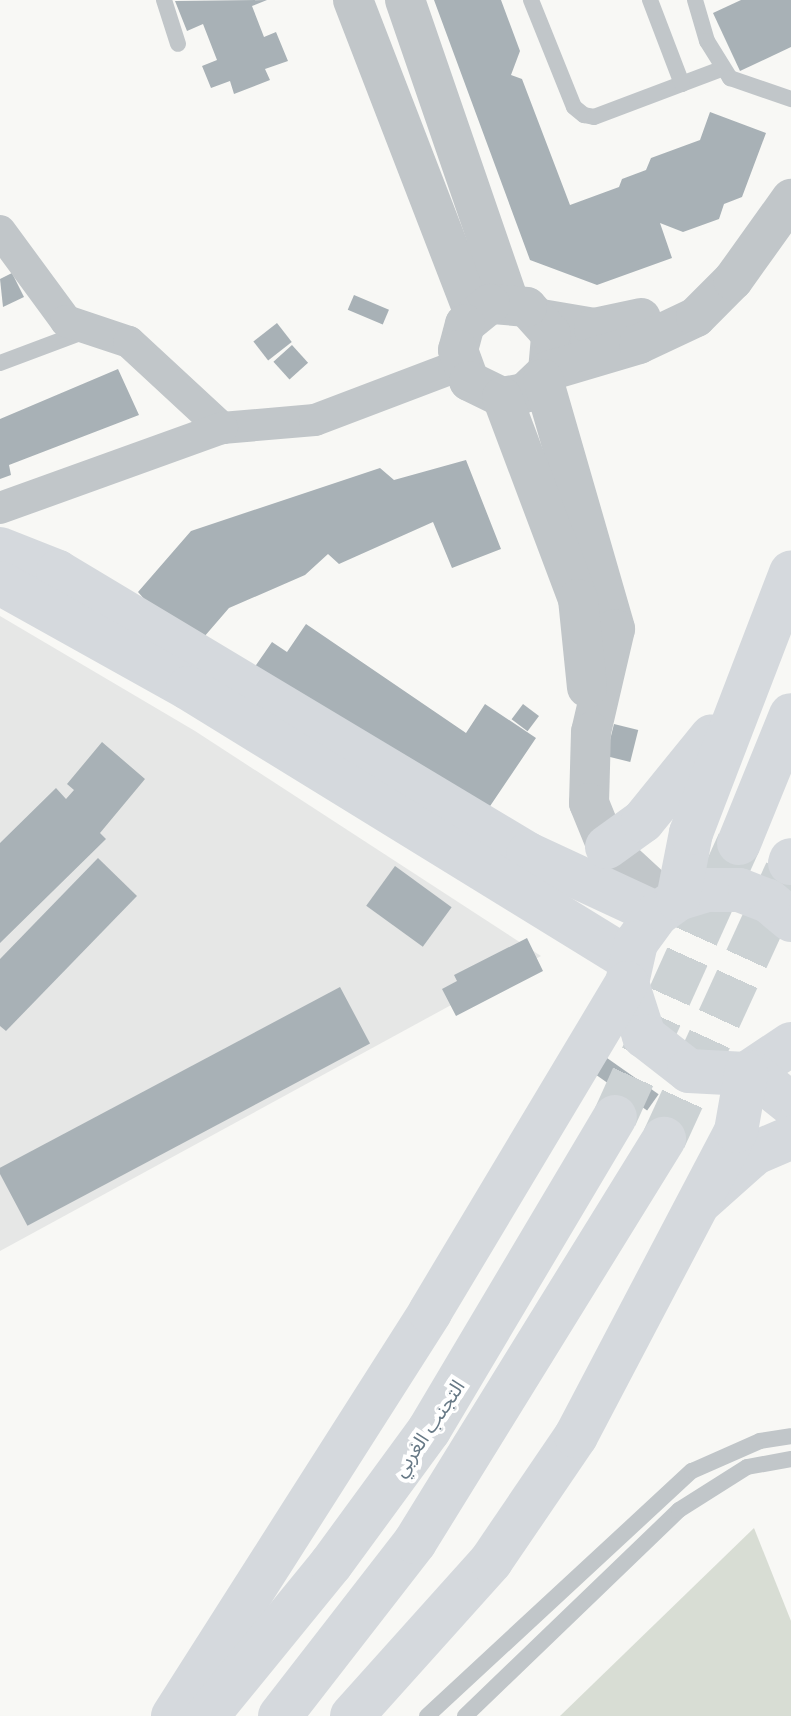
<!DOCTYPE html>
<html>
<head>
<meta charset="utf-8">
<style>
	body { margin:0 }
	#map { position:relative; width:791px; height:1716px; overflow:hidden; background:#f8f8f5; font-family:"Noto Sans","Noto Sans Arabic",sans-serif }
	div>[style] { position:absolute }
	.built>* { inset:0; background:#e6e7e6 }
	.green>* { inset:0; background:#d8ddd4 }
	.building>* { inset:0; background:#a8b1b6; transform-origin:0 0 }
	.trunk-tunnel>* { height:44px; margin-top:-22px; transform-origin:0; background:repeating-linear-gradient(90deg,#ccd2d4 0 44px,transparent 0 66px) }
	.service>* { height:16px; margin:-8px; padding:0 8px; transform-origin:8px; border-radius:8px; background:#c1c6c9 }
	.minor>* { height:32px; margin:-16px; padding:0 16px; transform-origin:16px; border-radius:16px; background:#c1c6c9 }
	.tertiary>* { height:40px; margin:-20px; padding:0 20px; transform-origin:20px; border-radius:20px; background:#c1c6c9 }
	.secondary>* { height:44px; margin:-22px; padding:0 22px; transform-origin:22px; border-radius:22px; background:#d5d9dd }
	.trunk>* { height:44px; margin:-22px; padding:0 22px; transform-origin:22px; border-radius:22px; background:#d5d9dd }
	span { translate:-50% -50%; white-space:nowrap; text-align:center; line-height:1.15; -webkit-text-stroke:8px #fff; paint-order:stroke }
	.street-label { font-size:20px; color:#677986 }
</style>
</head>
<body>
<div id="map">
	<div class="built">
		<i style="clip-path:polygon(0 616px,195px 731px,541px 956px,0 1251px)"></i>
	</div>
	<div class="green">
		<i style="clip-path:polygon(754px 1528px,791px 1621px,791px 1716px,560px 1716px)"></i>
	</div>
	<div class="building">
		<i style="clip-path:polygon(267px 0,252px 6px,264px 37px,276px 32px,288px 61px,265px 69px,270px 80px,234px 94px,230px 81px,211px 88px,202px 66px,217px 60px,203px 24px,187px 31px,175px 1px)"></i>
		<i style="clip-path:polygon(434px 0,501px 0,520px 51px,511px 75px,522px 79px,570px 205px,619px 187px,622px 179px,646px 170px,651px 158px,700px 140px,710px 112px,766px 133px,742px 197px,724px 204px,719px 219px,683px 232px,660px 223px,672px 258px,597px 285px,530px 260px)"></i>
		<i style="clip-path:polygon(741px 0,791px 0,791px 47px,740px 71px,713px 13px)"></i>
		<i style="clip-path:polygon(12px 273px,24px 297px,3px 307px,0 279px)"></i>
		<i style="left:354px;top:295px;width:38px;height:16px;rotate:23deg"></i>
		<i style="left:277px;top:323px;width:24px;height:30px;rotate:52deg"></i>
		<i style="left:292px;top:345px;width:24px;height:25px;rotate:48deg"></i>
		<i style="clip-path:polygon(118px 369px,139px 415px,9px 465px,11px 475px,0 479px,0 419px)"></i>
		<i style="clip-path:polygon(466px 460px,501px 549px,452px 568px,433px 522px,339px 564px,328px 554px,305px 575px,229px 608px,191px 652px,138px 592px,191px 531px,380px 468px,394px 480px)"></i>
		<i style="clip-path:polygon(306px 624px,466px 733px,485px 704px,536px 738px,480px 821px,252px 671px,272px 642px,287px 652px)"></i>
		<i style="left:523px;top:704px;width:20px;height:19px;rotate:37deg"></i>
		<i style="left:614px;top:724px;width:25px;height:33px;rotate:14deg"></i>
		<i style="clip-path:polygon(102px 742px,145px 779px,100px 833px,106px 839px,0 943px,0 843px,56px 788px,66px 799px,74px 790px,67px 784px)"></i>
		<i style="clip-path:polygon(98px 858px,137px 896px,6px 1031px,0 1026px,0 959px)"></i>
		<i style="left:395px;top:866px;width:70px;height:49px;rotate:36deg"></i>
		<i style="clip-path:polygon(527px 938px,543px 971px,456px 1016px,442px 989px,457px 981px,454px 975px)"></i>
		<i style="left:340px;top:987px;width:64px;height:388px;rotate:62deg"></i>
		<i style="left:607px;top:1058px;width:63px;height:20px;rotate:35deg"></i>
	</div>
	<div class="trunk-tunnel">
		<i style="left:615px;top:1117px;width:301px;rotate:-65.7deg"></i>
		<i style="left:664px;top:1139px;width:294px;rotate:-65.4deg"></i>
	</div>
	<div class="service">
		<i style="left:164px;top:0;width:46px;rotate:72.3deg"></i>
		<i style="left:531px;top:0;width:115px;rotate:68.1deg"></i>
		<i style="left:574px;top:107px;width:13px;rotate:39deg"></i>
		<i style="left:584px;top:115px;width:10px;rotate:11deg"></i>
		<i style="left:594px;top:117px;width:136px;rotate:-20.7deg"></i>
		<i style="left:650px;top:0;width:90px;rotate:69.1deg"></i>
		<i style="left:695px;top:0;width:43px;rotate:73.7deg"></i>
		<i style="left:707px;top:41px;width:44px;rotate:58.1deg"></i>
		<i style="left:730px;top:78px;width:65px;rotate:19deg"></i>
		<i style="left:0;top:363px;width:89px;rotate:-20.5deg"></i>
		<i style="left:427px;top:1716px;width:361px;rotate:-42.8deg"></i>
		<i style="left:692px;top:1471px;width:74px;rotate:-23.8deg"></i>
		<i style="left:760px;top:1441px;width:31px;rotate:-9deg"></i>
		<i style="left:465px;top:1716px;width:297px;rotate:-43.9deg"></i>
		<i style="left:679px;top:1510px;width:80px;rotate:-32.3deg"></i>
		<i style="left:747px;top:1467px;width:45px;rotate:-10.3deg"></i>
	</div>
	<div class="minor">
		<i style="left:0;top:231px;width:112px;rotate:53.7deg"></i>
		<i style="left:66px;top:321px;width:66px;rotate:18.4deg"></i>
		<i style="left:129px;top:342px;width:127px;rotate:42.8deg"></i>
		<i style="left:222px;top:428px;width:93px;rotate:-4.9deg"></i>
		<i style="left:315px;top:420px;width:155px;rotate:-20.8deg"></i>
		<i style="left:0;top:508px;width:236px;rotate:-19.8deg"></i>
	</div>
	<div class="tertiary">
		<i style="left:353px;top:0;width:336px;rotate:68.9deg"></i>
		<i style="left:405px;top:0;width:319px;rotate:71deg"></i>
		<i style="left:541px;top:319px;width:54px;rotate:9.6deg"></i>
		<i style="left:594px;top:328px;width:48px;rotate:-12deg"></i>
		<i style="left:548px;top:371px;width:37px;rotate:-85deg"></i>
		<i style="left:551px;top:334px;width:36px;rotate:-132deg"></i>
		<i style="left:527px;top:307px;width:37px;rotate:-175deg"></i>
		<i style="left:490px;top:304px;width:32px;rotate:141deg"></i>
		<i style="left:465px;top:324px;width:27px;rotate:105deg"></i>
		<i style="left:458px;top:350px;width:33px;rotate:70deg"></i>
		<i style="left:469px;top:381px;width:37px;rotate:26deg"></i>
		<i style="left:502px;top:397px;width:23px;rotate:-10deg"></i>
		<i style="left:525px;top:393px;width:32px;rotate:-44deg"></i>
		<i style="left:548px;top:371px;width:95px;rotate:-16.5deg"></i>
		<i style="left:639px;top:344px;width:63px;rotate:-25.3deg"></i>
		<i style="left:696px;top:317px;width:52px;rotate:-45deg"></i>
		<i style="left:733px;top:280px;width:100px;rotate:-54.4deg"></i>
		<i style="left:543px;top:379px;width:260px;rotate:73.9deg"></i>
		<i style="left:615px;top:629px;width:106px;rotate:103.1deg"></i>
		<i style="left:591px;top:732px;width:71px;rotate:91.6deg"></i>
		<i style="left:589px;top:803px;width:48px;rotate:67.8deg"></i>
		<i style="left:607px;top:847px;width:84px;rotate:42.6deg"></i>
		<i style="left:502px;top:397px;width:216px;rotate:69.4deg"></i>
		<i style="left:578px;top:599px;width:89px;rotate:84.2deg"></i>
	</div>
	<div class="secondary">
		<i style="left:0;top:549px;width:62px;rotate:21.6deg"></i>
		<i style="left:58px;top:572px;width:548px;rotate:30.96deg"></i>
		<i style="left:528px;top:854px;width:142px;rotate:24.9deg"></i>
		<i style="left:0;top:583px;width:215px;rotate:29.2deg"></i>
		<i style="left:188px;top:688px;width:519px;rotate:31.61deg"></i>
		<i style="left:791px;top:920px;width:30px;rotate:-140deg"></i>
		<i style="left:768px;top:901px;width:31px;rotate:-159deg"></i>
		<i style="left:739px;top:890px;width:32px;rotate:180deg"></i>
		<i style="left:707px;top:890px;width:30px;rotate:163deg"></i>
		<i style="left:678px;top:899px;width:26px;rotate:144deg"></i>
		<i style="left:657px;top:914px;width:36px;rotate:126deg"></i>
		<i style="left:636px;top:943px;width:41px;rotate:102.7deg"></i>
		<i style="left:627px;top:983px;width:56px;rotate:72.2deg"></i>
		<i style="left:644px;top:1036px;width:57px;rotate:37.9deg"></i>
		<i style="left:689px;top:1071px;width:57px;rotate:3deg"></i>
		<i style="left:746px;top:1074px;width:54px;rotate:-33.7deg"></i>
		<i style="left:751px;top:1072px;width:51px;rotate:38.7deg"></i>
		<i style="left:702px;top:1200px;width:71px;rotate:-41.6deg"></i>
		<i style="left:755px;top:1153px;width:39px;rotate:-23deg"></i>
	</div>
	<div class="trunk">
		<i style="left:739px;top:843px;width:138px;rotate:-67.9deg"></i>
		<i style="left:607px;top:847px;width:44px;rotate:-35.8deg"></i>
		<i style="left:643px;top:821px;width:109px;rotate:-50.9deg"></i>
		<i style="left:790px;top:863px;width:3px;rotate:-72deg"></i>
		<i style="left:678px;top:899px;width:67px;rotate:-78.9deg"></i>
		<i style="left:691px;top:833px;width:279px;rotate:-69deg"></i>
		<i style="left:173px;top:1716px;width:479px;rotate:-57.5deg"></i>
		<i style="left:430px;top:1312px;width:383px;rotate:-59.1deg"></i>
		<i style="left:207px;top:1716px;width:196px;rotate:-50.8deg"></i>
		<i style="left:331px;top:1564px;width:166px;rotate:-53.8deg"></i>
		<i style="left:429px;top:1430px;width:364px;rotate:-59.3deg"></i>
		<i style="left:280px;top:1716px;width:220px;rotate:-52.2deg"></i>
		<i style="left:415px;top:1542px;width:474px;rotate:-58.3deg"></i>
		<i style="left:352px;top:1716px;width:208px;rotate:-48.1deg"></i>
		<i style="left:491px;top:1561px;width:151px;rotate:-55.8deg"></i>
		<i style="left:576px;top:1436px;width:344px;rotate:-62.3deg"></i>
		<i style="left:736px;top:1131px;width:58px;rotate:-80deg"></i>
	</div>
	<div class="street-label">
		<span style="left:428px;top:1428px;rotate:-56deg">التجنب الغربي</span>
	</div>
</div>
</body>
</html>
